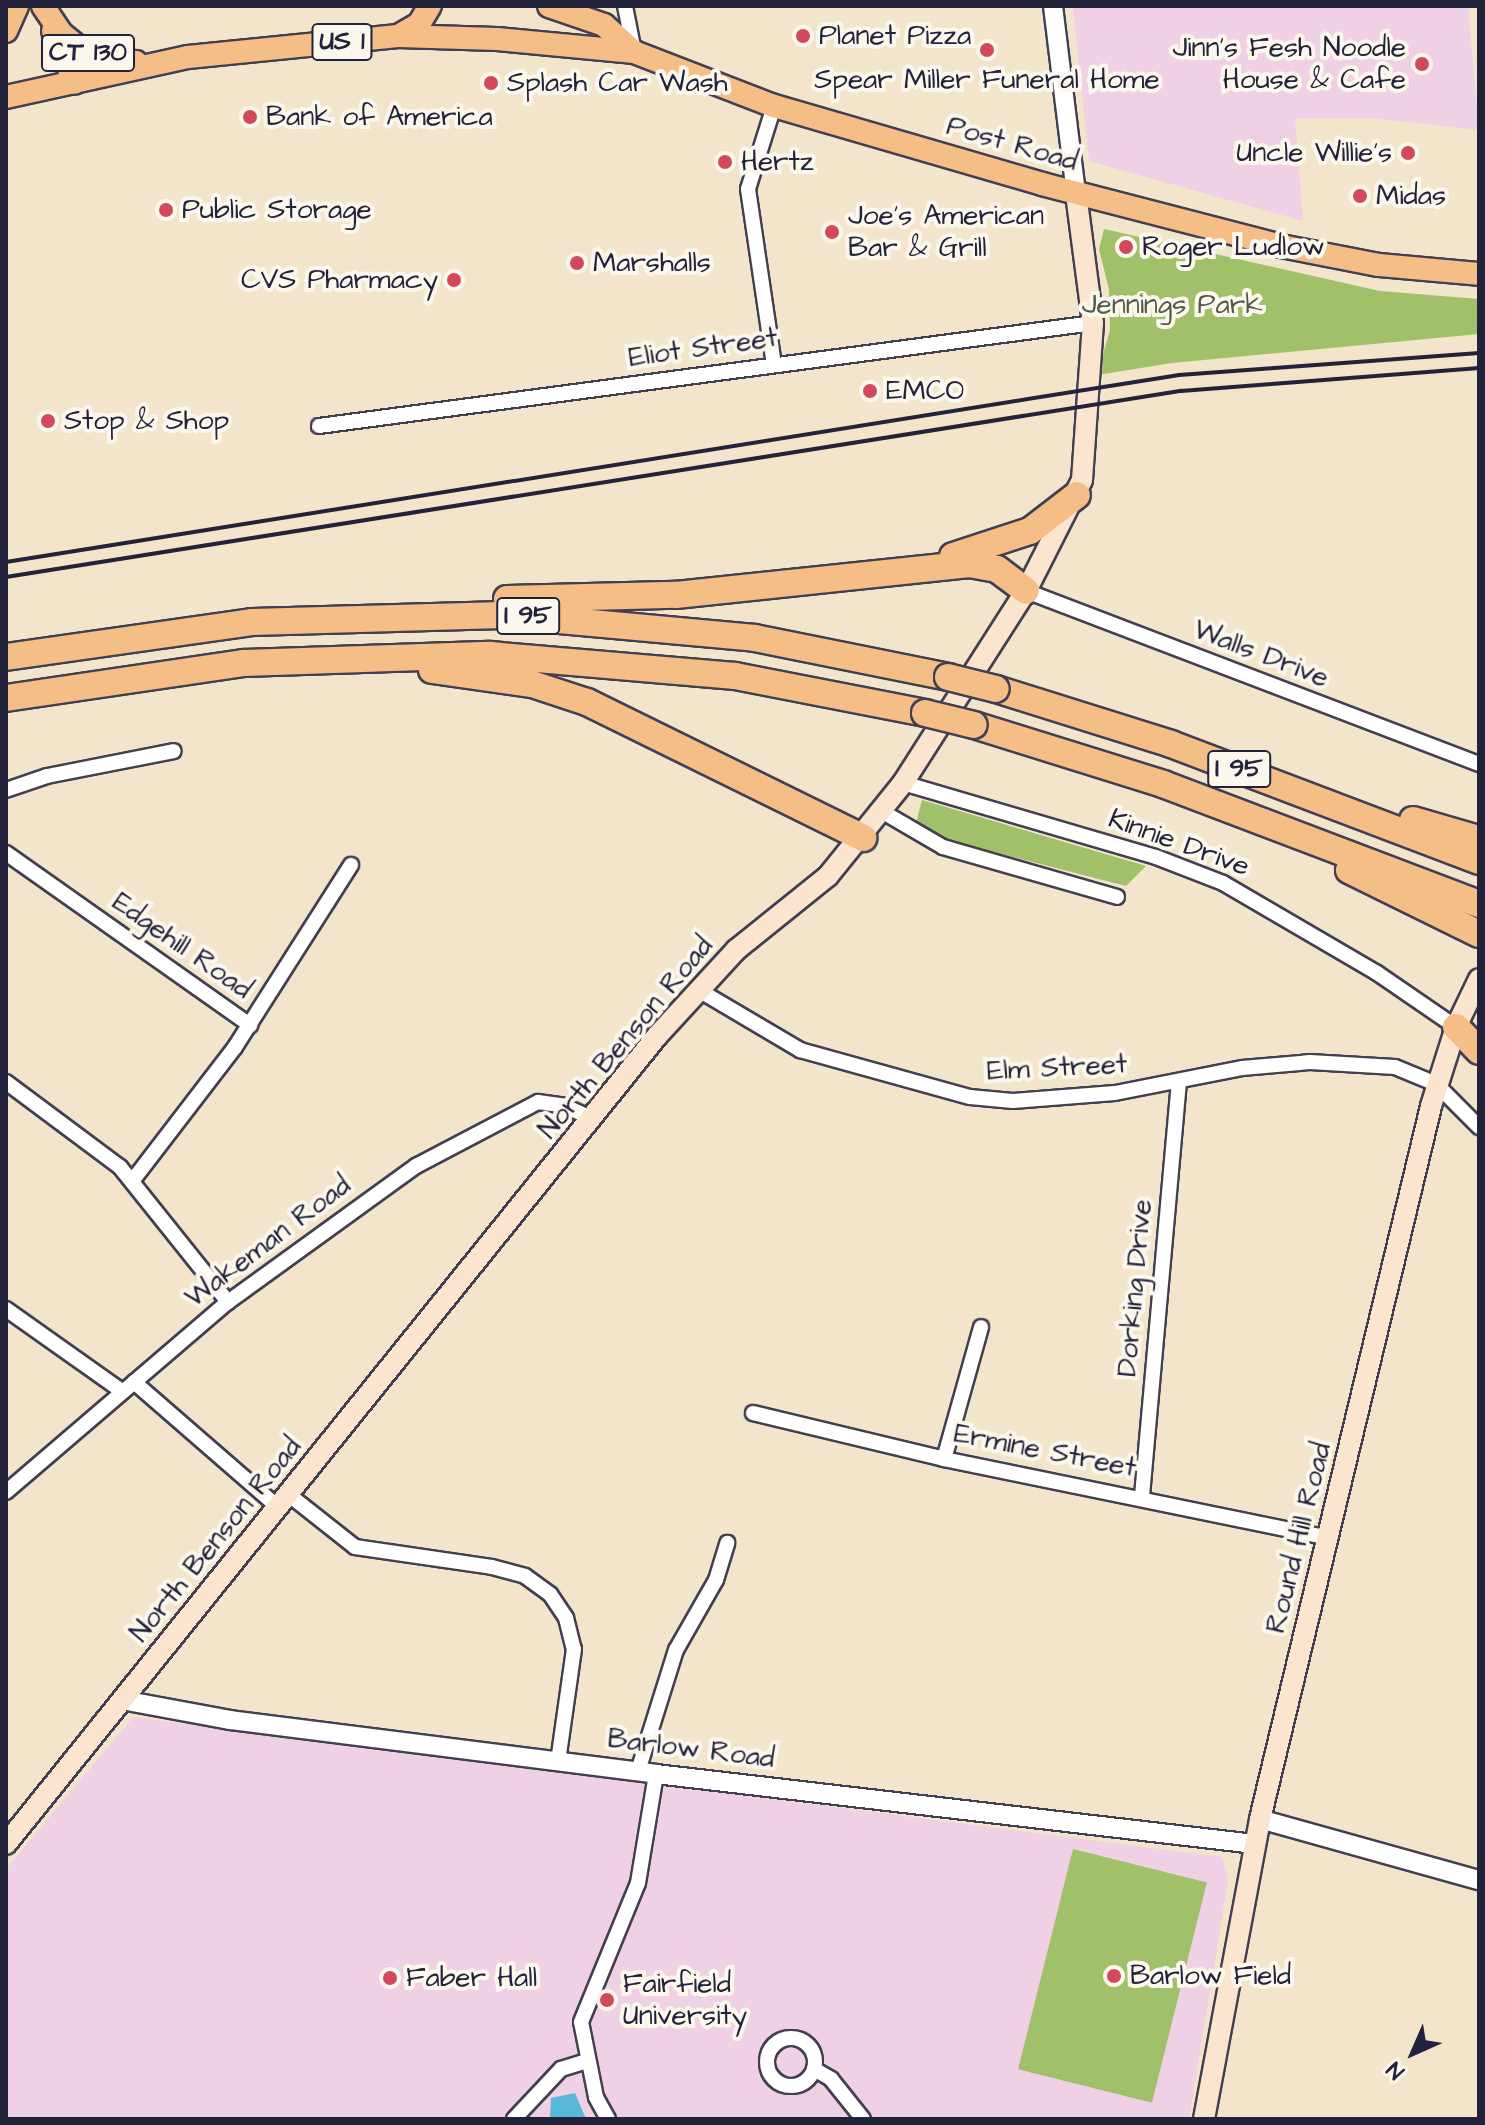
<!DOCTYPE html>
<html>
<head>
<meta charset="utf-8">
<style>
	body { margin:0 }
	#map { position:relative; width:1485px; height:2125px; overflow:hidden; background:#f2e5cb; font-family:"Architects Daughter",sans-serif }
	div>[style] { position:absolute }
	.built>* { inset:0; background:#efd0e5 }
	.green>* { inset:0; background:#a0c069; transform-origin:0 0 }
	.water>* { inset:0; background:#5ab8d8 }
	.roads { filter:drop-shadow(2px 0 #413f51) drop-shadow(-2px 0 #413f51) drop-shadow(0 2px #413f51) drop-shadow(0 -2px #413f51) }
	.minor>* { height:14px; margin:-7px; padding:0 7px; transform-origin:7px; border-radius:7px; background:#fff }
	.minor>.ring { margin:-7px; padding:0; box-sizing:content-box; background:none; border:14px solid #fff; border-radius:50% }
	.tertiary>* { height:18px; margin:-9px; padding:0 9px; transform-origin:9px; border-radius:9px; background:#fff }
	.secondary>* { height:20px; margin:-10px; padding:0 10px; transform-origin:10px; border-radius:10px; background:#fbe5cf }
	.primary>* { height:22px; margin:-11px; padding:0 11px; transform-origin:11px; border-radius:11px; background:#f6be87 }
	.motorway>* { height:26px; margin:-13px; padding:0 13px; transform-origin:13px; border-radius:13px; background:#f6be87 }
	.rail>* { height:4px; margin:-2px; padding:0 2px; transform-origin:2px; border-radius:2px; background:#22223b }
	.bridges { filter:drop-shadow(2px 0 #413f51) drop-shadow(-2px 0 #413f51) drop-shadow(0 2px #413f51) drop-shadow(0 -2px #413f51) }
	.motorway-bridge>* { height:26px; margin:-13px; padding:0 13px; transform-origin:13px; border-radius:13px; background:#f6be87 }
	.dots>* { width:22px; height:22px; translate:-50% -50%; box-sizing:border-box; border:4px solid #fbf7ec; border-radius:50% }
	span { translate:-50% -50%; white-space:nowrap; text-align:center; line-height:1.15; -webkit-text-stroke:8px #fbf7ec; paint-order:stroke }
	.shield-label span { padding:2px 6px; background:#fbf7ec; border:2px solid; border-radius:6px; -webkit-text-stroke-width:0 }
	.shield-label { font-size:26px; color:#22223b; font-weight:700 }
	.poi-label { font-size:28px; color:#22223b }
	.left { translate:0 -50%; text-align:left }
	.right { translate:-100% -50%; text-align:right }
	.street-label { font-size:28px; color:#22223b }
	.park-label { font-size:28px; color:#4e594b }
	.frame { position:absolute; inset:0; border:8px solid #22223b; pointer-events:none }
	.north { position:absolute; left:1373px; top:2013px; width:80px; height:80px; -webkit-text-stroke:6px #fbf7ec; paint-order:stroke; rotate:225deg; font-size:22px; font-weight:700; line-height:32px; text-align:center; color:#22223b }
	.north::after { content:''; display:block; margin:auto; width:28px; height:36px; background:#22223b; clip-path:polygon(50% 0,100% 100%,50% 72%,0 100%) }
</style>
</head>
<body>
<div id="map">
	<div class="built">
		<i style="clip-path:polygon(1073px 6px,1468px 6px,1479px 130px,1373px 118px,1295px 118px,1303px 221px,1089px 161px)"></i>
		<i style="clip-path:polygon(133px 1717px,1222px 1857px,1228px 1881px,1189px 2119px,6px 2119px,6px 1869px)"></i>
	</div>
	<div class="green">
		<i style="clip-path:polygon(1104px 229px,1380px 291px,1479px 299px,1479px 334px,1172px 363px,1097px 375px,1110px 330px,1109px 290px,1099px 249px)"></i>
		<i style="clip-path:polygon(922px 800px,1146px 866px,1126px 886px,951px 841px,916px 823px)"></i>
		<i style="left:1073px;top:1849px;width:138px;height:227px;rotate:14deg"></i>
	</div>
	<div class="water">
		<i style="clip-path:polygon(575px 2093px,586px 2119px,550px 2119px,551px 2098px)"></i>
	</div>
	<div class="roads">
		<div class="minor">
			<i style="left:625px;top:6px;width:47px;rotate:78.9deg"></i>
			<i style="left:774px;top:365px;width:178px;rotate:-98.4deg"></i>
			<i style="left:748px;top:189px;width:87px;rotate:-72.6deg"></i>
			<i style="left:319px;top:426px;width:781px;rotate:-7.58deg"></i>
			<i style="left:1026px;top:591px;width:485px;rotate:20.9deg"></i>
			<i style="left:903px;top:783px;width:264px;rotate:16.3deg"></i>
			<i style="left:1156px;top:857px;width:72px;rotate:21.2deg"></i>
			<i style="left:1223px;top:883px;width:178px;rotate:30.3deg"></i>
			<i style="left:1377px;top:973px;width:96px;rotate:34.4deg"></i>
			<i style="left:6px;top:790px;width:43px;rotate:-18.9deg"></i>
			<i style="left:47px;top:776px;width:129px;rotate:-11.1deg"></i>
			<i style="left:883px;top:812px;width:69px;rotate:30.3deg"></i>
			<i style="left:943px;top:847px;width:181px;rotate:16deg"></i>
			<i style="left:6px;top:853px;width:299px;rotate:35.2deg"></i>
			<i style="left:697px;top:989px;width:120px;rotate:30.6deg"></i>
			<i style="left:800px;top:1050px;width:176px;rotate:15.5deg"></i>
			<i style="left:970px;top:1097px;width:43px;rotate:5.3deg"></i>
			<i style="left:1013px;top:1101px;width:102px;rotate:-4.5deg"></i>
			<i style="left:1115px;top:1093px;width:129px;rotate:-11.1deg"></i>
			<i style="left:1242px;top:1068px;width:68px;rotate:-5deg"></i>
			<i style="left:1310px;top:1062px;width:85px;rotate:3.4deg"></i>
			<i style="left:1395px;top:1067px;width:44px;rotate:22.5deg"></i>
			<i style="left:1436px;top:1084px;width:61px;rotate:45deg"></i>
			<i style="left:6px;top:1082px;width:142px;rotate:36.7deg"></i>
			<i style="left:120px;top:1167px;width:173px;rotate:51.3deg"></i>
			<i style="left:133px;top:1180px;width:168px;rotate:-52.5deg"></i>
			<i style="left:235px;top:1047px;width:216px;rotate:-57.5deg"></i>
			<i style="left:6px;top:1309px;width:142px;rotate:35.3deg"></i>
			<i style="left:134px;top:1382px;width:191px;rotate:41deg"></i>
			<i style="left:753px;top:1413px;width:196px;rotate:13.5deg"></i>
			<i style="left:944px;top:1459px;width:392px;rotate:11.6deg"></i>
			<i style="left:944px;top:1459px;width:137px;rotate:-74.3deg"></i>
			<i style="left:6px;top:1492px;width:292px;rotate:-40.6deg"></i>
			<i style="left:228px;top:1302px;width:232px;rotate:-35.9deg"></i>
			<i style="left:416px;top:1166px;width:138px;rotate:-27.7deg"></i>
			<i style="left:538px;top:1102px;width:27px;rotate:8deg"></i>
			<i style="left:565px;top:1106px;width:31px;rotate:25deg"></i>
			<i style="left:288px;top:1494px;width:85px;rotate:38.3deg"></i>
			<i style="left:355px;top:1547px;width:138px;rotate:8.3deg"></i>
			<i style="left:492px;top:1567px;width:34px;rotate:15deg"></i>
			<i style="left:525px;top:1576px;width:31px;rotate:36deg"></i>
			<i style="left:550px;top:1594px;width:29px;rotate:56deg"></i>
			<i style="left:566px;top:1618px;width:32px;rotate:76deg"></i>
			<i style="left:574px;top:1649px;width:113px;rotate:98.1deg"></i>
			<i style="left:1142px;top:1496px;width:413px;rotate:-84.9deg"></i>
			<i style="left:638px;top:1771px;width:127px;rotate:-72.6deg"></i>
			<i style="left:676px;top:1650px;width:81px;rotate:-60.3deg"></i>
			<i style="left:716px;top:1580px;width:39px;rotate:-73deg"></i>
			<i class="ring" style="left:767px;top:2038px;width:34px;height:34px"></i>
			<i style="left:814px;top:2069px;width:20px;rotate:30deg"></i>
			<i style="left:831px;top:2079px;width:51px;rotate:51.3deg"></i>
			<i style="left:514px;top:2119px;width:69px;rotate:-46.8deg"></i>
			<i style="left:561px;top:2069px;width:28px;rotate:-17deg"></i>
			<i style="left:608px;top:2119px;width:25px;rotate:-119deg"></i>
			<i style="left:596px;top:2097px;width:76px;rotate:-101.3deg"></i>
			<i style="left:581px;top:2022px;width:150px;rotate:-67.7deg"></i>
			<i style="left:638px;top:1883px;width:110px;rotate:-80.6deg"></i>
		</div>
		<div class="tertiary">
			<i style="left:1053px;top:6px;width:188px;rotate:83deg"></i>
			<i style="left:122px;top:1700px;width:110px;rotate:10.5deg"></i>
			<i style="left:230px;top:1720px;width:429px;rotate:7.2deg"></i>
			<i style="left:656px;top:1774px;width:603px;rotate:6.67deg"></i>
			<i style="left:1260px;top:1819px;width:227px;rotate:15.6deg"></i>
		</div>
		<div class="secondary">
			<i style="left:6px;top:1844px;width:1038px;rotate:-51.14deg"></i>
			<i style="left:657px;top:1036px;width:117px;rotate:-47.4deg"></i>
			<i style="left:736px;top:950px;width:118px;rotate:-38.8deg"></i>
			<i style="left:828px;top:876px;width:119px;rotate:-51.1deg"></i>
			<i style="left:903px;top:783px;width:228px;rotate:-57.4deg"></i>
			<i style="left:1026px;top:591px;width:124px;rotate:-63.2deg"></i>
			<i style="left:1082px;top:480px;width:157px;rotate:-86deg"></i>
			<i style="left:1093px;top:323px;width:131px;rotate:-97.5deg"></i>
			<i style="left:1204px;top:2119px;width:305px;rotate:-79.4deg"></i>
			<i style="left:1260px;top:1819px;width:733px;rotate:-76.51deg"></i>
			<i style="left:1431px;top:1106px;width:83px;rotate:-72.4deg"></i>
			<i style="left:1456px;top:1027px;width:53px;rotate:-64.4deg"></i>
		</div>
		<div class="primary">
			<i style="left:43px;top:6px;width:32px;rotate:56deg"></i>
			<i style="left:61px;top:33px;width:27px;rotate:39deg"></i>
			<i style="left:82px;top:50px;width:29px;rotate:20deg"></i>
			<i style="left:109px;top:60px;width:27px;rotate:4deg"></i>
			<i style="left:549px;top:6px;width:58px;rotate:19.1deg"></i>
			<i style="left:604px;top:25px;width:40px;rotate:42deg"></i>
			<i style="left:634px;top:52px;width:150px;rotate:21.1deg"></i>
			<i style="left:774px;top:106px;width:279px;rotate:16.2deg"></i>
			<i style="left:1042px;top:184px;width:247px;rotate:14.5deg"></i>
			<i style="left:1281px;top:246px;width:100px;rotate:11deg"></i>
			<i style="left:1379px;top:265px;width:100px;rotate:5.1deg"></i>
			<i style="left:6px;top:31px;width:27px;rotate:-66deg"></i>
			<i style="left:53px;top:31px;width:56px;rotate:67.1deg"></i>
			<i style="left:398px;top:36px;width:24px;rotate:-30deg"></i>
			<i style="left:419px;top:24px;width:21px;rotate:-59deg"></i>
			<i style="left:6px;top:97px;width:186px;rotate:-12.4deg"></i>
			<i style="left:188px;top:57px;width:211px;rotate:-5.7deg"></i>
			<i style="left:398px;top:36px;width:99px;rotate:1.7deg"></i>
			<i style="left:497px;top:39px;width:138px;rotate:5.4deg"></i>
		</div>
		<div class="motorway">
			<i style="left:953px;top:556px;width:81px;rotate:-18deg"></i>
			<i style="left:1030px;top:531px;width:59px;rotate:-37.5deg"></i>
			<i style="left:507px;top:599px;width:169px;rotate:-1.4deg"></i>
			<i style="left:676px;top:595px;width:295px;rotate:-6deg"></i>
			<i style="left:969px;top:564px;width:28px;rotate:10deg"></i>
			<i style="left:997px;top:569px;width:36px;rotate:37deg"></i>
			<i style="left:6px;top:657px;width:248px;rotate:-8.1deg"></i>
			<i style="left:252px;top:622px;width:252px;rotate:-1.6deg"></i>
			<i style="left:504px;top:615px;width:252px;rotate:5.2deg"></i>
			<i style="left:755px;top:638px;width:197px;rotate:11.4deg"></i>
			<i style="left:432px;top:670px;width:101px;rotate:8deg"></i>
			<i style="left:532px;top:684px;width:58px;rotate:18.1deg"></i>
			<i style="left:587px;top:702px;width:308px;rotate:26.2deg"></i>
			<i style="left:996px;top:689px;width:183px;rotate:17.4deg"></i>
			<i style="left:1171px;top:744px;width:329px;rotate:20.8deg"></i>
			<i style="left:6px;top:698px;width:241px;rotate:-8.4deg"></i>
			<i style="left:244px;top:663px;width:246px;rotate:-1.9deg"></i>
			<i style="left:490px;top:655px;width:246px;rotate:4.9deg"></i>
			<i style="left:735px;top:676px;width:194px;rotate:11deg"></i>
			<i style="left:974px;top:725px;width:198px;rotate:17.3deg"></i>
			<i style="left:1163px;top:784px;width:338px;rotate:20.8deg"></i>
			<i style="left:1413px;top:820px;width:69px;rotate:16.1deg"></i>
			<i style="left:1349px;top:870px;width:145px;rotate:26.2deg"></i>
			<i style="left:1456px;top:1027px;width:33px;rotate:46deg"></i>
		</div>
	</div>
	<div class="rail">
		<i style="left:6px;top:562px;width:1188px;rotate:-9.06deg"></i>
		<i style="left:1179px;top:375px;width:301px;rotate:-4.2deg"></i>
		<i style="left:6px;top:577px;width:1190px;rotate:-9deg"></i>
		<i style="left:1181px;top:391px;width:299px;rotate:-4.4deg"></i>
	</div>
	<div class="bridges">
		<div class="motorway-bridge">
			<i style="left:948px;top:677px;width:49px;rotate:14deg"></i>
			<i style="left:925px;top:713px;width:50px;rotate:13.8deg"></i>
		</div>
	</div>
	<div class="dots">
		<i style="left:803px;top:36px;background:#d1495b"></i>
		<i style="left:987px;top:50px;background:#d1495b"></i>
		<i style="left:1422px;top:64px;background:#d1495b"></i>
		<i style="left:491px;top:83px;background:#d1495b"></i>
		<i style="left:250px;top:117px;background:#d1495b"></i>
		<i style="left:1408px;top:153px;background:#d1495b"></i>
		<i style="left:725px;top:162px;background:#d1495b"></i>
		<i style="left:1360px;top:196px;background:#d1495b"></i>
		<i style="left:166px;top:210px;background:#d1495b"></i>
		<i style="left:832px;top:232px;background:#d1495b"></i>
		<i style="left:1126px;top:247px;background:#d1495b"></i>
		<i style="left:577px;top:263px;background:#d1495b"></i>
		<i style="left:454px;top:280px;background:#d1495b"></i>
		<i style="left:870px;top:391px;background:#d1495b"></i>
		<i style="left:48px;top:421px;background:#d1495b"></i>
		<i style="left:1114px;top:1976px;background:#d1495b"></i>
		<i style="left:390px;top:1978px;background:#d1495b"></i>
		<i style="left:607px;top:2000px;background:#d1495b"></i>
	</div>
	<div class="shield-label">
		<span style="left:342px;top:42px">US 1</span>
		<span style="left:88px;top:53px">CT 130</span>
		<span style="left:528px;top:616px">I 95</span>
		<span style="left:1239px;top:769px">I 95</span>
	</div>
	<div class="poi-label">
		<span class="left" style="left:819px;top:36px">Planet Pizza</span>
		<span class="right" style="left:1406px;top:64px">Jinn's Fesh Noodle<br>House &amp; Cafe</span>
		<span style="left:987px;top:80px">Spear Miller Funeral Home</span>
		<span class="left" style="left:507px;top:83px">Splash Car Wash</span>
		<span class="left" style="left:266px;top:117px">Bank of America</span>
		<span class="right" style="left:1392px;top:153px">Uncle Willie's</span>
		<span class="left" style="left:741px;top:162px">Hertz</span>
		<span class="left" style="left:1376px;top:196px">Midas</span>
		<span class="left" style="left:182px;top:210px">Public Storage</span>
		<span class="left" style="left:848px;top:232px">Joe's American<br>Bar &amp; Grill</span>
		<span class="left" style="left:1142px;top:247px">Roger Ludlow</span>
		<span class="left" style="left:593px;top:263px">Marshalls</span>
		<span class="right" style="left:438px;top:280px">CVS Pharmacy</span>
		<span class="left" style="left:886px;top:391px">EMCO</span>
		<span class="left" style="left:64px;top:421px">Stop &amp; Shop</span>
		<span class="left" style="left:1130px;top:1976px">Barlow Field</span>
		<span class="left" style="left:406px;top:1978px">Faber Hall</span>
		<span class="left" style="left:623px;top:2000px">Fairfield<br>University</span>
	</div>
	<div class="street-label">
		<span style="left:1012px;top:144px;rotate:16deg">Post Road</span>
		<span style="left:703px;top:348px;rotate:-8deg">Eliot Street</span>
		<span style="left:1261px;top:654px;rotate:21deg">Walls Drive</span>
		<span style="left:1179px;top:843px;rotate:20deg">Kinnie Drive</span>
		<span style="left:182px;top:946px;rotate:35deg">Edgehill Road</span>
		<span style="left:626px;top:1038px;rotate:-50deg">North Benson Road</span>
		<span style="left:1057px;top:1068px;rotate:-3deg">Elm Street</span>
		<span style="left:268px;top:1242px;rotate:-37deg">Wakeman Road</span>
		<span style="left:1135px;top:1288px;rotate:-85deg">Dorking Drive</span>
		<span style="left:1045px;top:1451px;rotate:11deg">Ermine Street</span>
		<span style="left:1299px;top:1538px;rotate:-76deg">Round Hill Road</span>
		<span style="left:216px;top:1540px;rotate:-51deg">North Benson Road</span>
		<span style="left:691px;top:1749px;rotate:7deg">Barlow Road</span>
	</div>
	<div class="park-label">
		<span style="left:1172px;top:305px">Jennings Park</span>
	</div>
	<div class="frame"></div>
	<div class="north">N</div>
</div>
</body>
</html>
